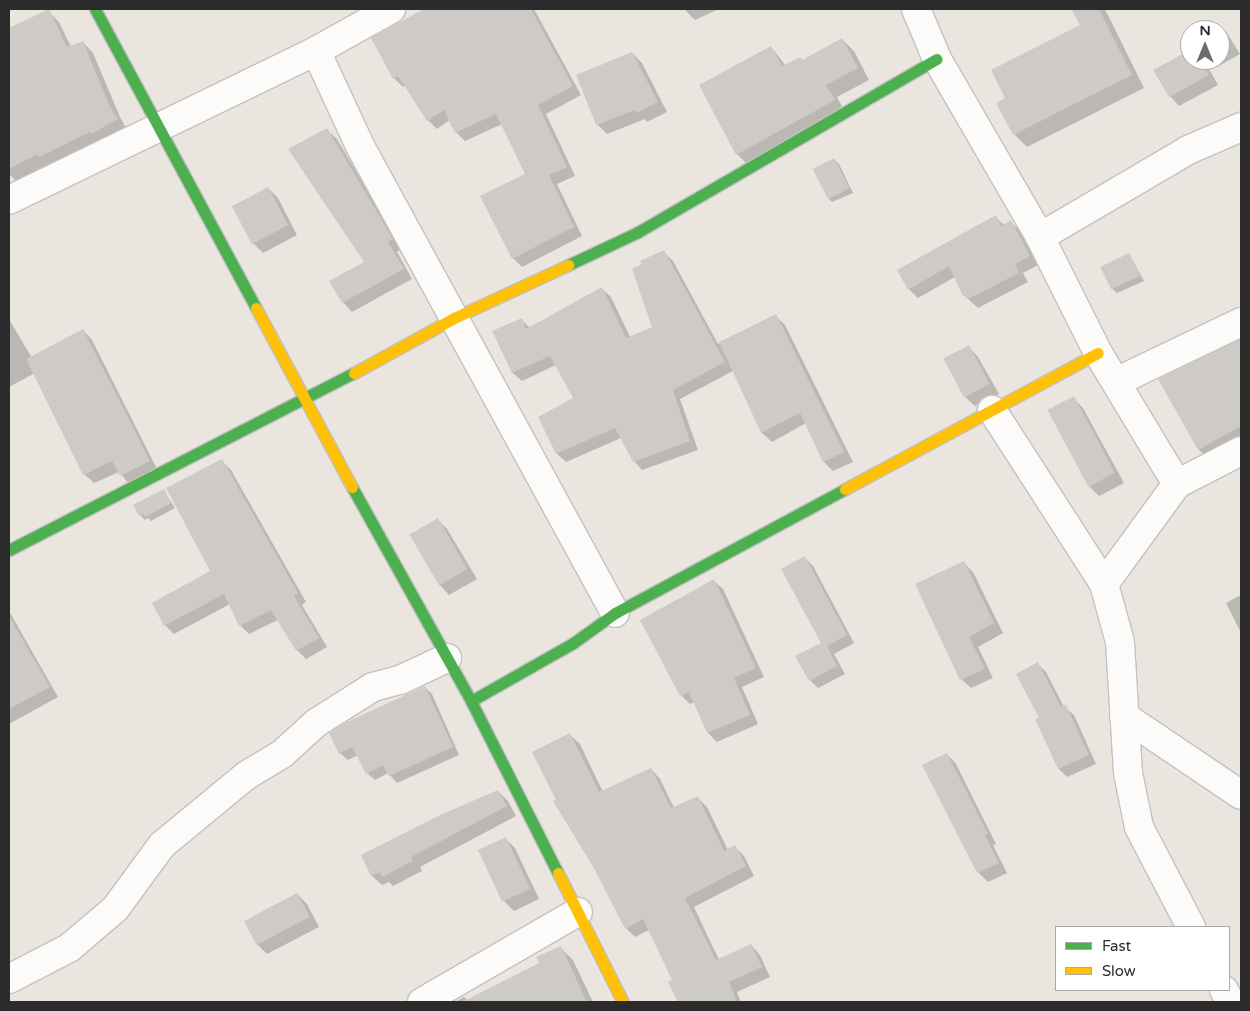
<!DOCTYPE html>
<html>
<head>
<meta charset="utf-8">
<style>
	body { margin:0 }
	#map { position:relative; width:1250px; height:1011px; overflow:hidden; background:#eae5df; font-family:"Varela Round",sans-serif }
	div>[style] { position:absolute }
	.shadow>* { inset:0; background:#0003 }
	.building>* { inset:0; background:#cecbc7; transform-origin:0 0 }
	.roads { filter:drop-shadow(1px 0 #c3c1c1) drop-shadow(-1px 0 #c3c1c1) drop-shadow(0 1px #c3c1c1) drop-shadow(0 -1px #c3c1c1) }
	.street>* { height:28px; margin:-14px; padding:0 14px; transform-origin:14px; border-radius:14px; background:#fcfbfa }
	.fast>* { height:11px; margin:-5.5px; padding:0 5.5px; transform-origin:5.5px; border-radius:5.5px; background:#4caf50 }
	.slow>* { height:11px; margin:-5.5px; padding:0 5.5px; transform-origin:5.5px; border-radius:5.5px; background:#ffc107 }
	span { translate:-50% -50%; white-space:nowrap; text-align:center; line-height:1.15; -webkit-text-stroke:4px #fff; paint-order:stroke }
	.frame { position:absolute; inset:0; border:10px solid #2b2b2b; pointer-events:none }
	.legend { position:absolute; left:1055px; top:926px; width:175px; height:65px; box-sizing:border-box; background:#fff; border:1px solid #aaa; margin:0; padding:6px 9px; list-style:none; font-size:15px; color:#2b2b2b }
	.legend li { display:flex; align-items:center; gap:10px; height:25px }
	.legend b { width:25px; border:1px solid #aaa }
	.north { position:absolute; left:1180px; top:20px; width:50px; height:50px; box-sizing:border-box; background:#fff; border:1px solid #aaa; border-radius:50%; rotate:0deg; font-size:14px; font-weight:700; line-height:20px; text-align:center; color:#2b2b2b }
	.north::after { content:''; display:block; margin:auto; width:18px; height:22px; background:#6e6c6a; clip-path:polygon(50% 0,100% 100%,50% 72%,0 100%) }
</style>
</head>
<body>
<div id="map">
	<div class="shadow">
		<i style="clip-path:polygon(427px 9px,534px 9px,581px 95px,546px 114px,575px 176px,557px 184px,582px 236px,522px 267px,513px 258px,526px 175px,502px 124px,465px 141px,456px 132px,450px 120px,437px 129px,428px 120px,406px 85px,403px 87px,394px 78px,373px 38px)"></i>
		<i style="clip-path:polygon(684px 9px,719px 9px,695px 20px)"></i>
		<i style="clip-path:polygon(1073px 9px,1105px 9px,1144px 88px,1027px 147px,1014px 134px,1007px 99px,1081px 26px)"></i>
		<i style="clip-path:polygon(48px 11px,59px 22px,71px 47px,83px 42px,93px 53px,120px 117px,127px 130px,51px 167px,48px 164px,16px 181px,9px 174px,9px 30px)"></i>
		<i style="clip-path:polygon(1225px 30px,1240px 54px,1217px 67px,1212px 60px,1220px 60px,1220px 33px)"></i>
		<i style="clip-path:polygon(842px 39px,854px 51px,869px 80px,837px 97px,845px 112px,749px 166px,737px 154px,701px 85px,771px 47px,786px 66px,802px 61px)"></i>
		<i style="clip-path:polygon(1190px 51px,1190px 60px,1204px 60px,1218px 85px,1179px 106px,1170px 96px)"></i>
		<i style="clip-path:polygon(632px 53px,642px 63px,667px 112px,647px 122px,645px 119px,607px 134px,597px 124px)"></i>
		<i style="clip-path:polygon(327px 130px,337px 139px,402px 249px,397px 252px,412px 279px,352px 312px,343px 302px,365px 262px)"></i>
		<i style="clip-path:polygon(834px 159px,839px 164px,853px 193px,832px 202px,828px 198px)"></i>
		<i style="clip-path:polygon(268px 188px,278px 198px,297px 235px,263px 253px,253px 243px)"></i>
		<i style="clip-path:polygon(995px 217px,1004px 225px,1011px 222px,1020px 231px,1038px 265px,1023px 273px,1028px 282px,978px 308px,964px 295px,955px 277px,918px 298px,909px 289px)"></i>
		<i style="clip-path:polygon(664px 252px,673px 261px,718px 344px,776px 316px,785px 325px,853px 462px,833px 471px,824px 462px,806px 423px,772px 442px,762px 433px,733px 371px,680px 399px,698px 450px,642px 470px,634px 461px,621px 438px,566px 462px,557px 454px,539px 418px,575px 399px,556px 365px,522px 381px,513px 373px,494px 332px,521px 319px,530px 328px,602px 289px,611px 297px,630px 337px,654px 328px)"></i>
		<i style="clip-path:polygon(1129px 254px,1144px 281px,1117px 293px,1112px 289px)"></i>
		<i style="clip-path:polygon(9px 319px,32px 358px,83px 330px,92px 340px,158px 471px,130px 485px,119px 472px,94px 483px,84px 474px,35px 373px,9px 387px)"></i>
		<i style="clip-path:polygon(1241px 341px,1241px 446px,1212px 462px,1199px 450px,1160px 380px)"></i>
		<i style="clip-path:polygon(969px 347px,978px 357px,999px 394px,975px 406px,965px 397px,946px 359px)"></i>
		<i style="clip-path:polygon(1073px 398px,1083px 408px,1124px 483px,1099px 496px,1089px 486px,1049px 411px)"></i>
		<i style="clip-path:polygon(222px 461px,231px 470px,306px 602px,302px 605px,327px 647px,306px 659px,297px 650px,278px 620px,249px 634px,240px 625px,230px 604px,174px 634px,165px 625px,212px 572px)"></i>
		<i style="clip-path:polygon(164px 491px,175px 508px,151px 521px,148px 518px,145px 520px,140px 515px)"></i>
		<i style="clip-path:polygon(437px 519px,447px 529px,477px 579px,449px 595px,440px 585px)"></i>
		<i style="clip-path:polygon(805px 558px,813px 566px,854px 643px,834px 654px,845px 674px,818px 688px,810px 680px,822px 643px)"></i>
		<i style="clip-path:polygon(963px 562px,973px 572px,1003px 633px,978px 647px,993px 678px,971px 688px,961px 679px)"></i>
		<i style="clip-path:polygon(714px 581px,723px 589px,764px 677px,742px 687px,758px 724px,717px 742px,708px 733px,695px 702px,690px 704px,681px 695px)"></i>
		<i style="clip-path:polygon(1241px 595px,1241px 633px,1226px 603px)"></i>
		<i style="clip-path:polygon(9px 611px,58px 697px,9px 724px)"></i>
		<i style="clip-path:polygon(1038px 664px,1046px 672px,1064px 707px,1074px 715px,1096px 764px,1067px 777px,1059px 769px,1036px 720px,1040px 718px)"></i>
		<i style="clip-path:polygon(425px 687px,432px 694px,459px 755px,397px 783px,388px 773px,375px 780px,367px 773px,358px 755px,348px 760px,340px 753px)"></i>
		<i style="clip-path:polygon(570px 735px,580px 744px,603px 792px,651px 769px,660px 779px,674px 808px,697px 797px,707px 807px,728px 850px,735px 847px,744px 856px,754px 876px,694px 907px,719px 960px,751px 945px,760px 955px,770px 977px,737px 992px,741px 1002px,680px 1002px,670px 982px,674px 980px,649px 930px,635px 937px,626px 928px,596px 869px,557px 800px)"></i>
		<i style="clip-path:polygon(947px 754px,956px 764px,996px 844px,993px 845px,1007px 873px,988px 882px,978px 872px)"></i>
		<i style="clip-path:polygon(498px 791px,508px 801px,516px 816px,420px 867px,422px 871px,393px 886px,389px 882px,382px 885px,372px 876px,362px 855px)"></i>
		<i style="clip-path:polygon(505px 838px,515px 848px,539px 899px,514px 911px,504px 901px)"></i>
		<i style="clip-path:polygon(297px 894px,307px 904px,319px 927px,267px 954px,257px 944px)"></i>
		<i style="clip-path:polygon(561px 948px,573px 960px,593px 1002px,455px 1002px,464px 997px,468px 1001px,540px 963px)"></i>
	</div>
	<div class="building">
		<i style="clip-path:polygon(49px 9px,67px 47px,83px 41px,109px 105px,118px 119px,91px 134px,90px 132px,39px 157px,38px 154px,9px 169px,9px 28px)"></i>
		<i style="clip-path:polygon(424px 9px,531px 9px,573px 86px,538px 105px,567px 167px,549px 175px,574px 227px,512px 259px,480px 196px,525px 174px,496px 114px,455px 133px,444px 110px,427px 121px,398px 76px,393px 79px,371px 38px)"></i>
		<i style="clip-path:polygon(1071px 9px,1099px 9px,1132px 75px,1013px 135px,996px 103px,1005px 98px,991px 70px,1080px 25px)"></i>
		<i style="clip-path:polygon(842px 38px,858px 68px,826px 85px,835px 100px,736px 155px,699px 85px,771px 46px,782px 66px,801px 57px,802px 60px)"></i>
		<i style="clip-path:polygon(1190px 50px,1190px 60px,1200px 60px,1209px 75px,1169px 97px,1153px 70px)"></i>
		<i style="clip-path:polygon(632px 52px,658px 102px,636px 113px,635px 110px,596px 125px,576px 75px)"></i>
		<i style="clip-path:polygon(327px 128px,393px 239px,388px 242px,404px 269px,342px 303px,329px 281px,364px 262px,288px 149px)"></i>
		<i style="left:834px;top:158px;width:34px;height:24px;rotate:63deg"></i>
		<i style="left:268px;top:187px;width:43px;height:41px;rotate:62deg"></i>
		<i style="clip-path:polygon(996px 215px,1001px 226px,1011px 220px,1030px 256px,1015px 264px,1019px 273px,968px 299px,966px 295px,963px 296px,949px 266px,908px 290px,897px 270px)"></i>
		<i style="clip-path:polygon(664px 250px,725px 362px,673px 390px,690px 441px,633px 462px,615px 428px,556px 454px,538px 417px,573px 398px,550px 356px,512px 373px,492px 331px,522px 318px,526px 329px,602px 287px,626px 338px,652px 327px,632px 269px,642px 264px,640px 261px)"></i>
		<i style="left:1129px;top:253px;width:25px;height:32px;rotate:64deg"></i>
		<i style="clip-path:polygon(776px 314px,844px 452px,823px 462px,800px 413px,761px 433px,719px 342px)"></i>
		<i style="clip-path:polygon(83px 329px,150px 461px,120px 476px,112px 461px,83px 475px,26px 359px)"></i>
		<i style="clip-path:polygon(1241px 339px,1241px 426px,1198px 450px,1158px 379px)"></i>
		<i style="left:969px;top:345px;width:44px;height:29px;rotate:62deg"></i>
		<i style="left:1074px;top:396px;width:87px;height:30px;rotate:62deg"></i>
		<i style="clip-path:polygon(222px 459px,298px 593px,294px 596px,319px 638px,296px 651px,271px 610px,239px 626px,224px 594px,164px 626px,152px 603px,210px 571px,166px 488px)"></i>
		<i style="clip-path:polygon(164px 489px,171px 503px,145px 517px,143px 514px,139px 516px,133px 505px)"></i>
		<i style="left:438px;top:518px;width:59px;height:33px;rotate:60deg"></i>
		<i style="clip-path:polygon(805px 556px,847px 635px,827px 646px,837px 666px,809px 681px,795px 656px,821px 643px,781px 569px)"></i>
		<i style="clip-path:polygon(964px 561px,994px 623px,969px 637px,985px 669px,960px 680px,915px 584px)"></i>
		<i style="clip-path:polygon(714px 579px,756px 668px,734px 678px,750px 715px,707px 733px,689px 692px,680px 696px,640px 620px)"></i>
		<i style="clip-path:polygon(9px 616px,50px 687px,9px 709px)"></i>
		<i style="clip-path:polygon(1038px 662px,1061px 707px,1066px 705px,1089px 755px,1058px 769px,1035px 719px,1039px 718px,1016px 674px)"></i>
		<i style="clip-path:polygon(425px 686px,453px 747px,389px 776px,383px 765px,366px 774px,352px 747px,339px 754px,329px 733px,347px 722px)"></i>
		<i style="clip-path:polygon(570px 733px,599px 792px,651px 768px,671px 808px,698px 796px,724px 851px,735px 845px,746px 866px,685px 898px,716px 960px,751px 944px,762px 967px,729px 982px,737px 1002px,678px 1002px,668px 982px,672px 980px,643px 919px,625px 929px,595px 870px,553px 801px,556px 800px,532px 752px)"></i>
		<i style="clip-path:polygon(947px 753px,988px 834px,985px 835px,999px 863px,977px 873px,922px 765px)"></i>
		<i style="clip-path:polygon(498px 790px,507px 806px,411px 857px,413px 861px,382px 877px,380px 872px,371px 876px,361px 855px,440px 815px)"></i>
		<i style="left:506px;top:837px;width:57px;height:31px;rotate:65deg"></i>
		<i style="left:297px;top:893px;width:27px;height:60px;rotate:62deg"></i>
		<i style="clip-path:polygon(561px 946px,587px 1002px,462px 1002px,539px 963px,536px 957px)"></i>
	</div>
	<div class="roads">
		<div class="street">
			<i style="left:916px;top:9px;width:54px;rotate:67.2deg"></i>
			<i style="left:937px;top:59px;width:206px;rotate:59.9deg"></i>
			<i style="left:1040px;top:237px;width:130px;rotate:63.4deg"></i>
			<i style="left:1098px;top:353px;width:153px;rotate:58.9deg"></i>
			<i style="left:316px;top:51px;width:105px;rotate:65.1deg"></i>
			<i style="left:360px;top:146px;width:532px;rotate:61.36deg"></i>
			<i style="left:9px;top:200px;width:341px;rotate:-25.9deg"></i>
			<i style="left:316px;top:51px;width:86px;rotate:-29.2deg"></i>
			<i style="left:1040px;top:237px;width:172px;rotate:-30.4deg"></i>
			<i style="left:1188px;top:150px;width:58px;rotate:-23.5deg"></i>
			<i style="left:1116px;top:382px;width:139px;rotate:-25.6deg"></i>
			<i style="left:992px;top:410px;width:207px;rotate:57.2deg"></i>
			<i style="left:1124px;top:716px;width:141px;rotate:34deg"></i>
			<i style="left:1191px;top:927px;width:113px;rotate:-117.5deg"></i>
			<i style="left:1139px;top:827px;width:55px;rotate:-101.5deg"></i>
			<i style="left:1128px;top:773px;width:131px;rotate:-93.5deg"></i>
			<i style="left:1120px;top:642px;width:60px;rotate:-105.4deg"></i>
			<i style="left:1104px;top:584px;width:124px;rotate:-53.9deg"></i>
			<i style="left:1177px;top:484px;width:72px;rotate:-27.3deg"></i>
			<i style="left:9px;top:979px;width:68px;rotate:-27.3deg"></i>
			<i style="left:69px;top:948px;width:60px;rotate:-40.3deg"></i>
			<i style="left:115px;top:909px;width:79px;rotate:-53.7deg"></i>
			<i style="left:162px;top:845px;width:110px;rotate:-39.5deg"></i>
			<i style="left:247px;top:775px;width:41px;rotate:-31deg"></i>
			<i style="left:282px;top:754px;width:46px;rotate:-42.4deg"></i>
			<i style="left:316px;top:723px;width:67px;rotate:-32.3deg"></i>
			<i style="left:373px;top:687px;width:28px;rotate:-15deg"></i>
			<i style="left:400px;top:680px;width:52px;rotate:-25.1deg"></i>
			<i style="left:1224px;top:990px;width:13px;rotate:63deg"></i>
			<i style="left:422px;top:1002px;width:180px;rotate:-30deg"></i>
		</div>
		<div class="fast">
			<i style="left:95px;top:9px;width:340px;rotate:61.7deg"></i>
			<i style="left:568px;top:265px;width:77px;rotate:-25.2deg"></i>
			<i style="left:638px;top:232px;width:345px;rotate:-30.1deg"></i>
			<i style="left:352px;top:487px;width:245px;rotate:60.9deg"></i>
			<i style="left:471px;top:701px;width:193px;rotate:63.2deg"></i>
			<i style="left:9px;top:550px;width:388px;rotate:-27.2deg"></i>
			<i style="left:471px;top:701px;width:117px;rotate:-29.6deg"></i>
			<i style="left:573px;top:643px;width:52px;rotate:-35.5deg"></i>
			<i style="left:615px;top:613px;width:261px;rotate:-28.3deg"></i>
		</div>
		<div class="slow">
			<i style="left:256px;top:308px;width:203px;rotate:61.8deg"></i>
			<i style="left:354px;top:373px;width:114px;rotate:-28.8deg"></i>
			<i style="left:454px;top:318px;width:126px;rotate:-24.9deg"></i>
			<i style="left:845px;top:489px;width:287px;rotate:-28.3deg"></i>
			<i style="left:558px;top:873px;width:144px;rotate:63.3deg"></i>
		</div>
	</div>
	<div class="frame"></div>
	<ul class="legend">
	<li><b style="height:6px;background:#4caf50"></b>Fast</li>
	<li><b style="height:6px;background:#ffc107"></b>Slow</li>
	</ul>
	<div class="north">N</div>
</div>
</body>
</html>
